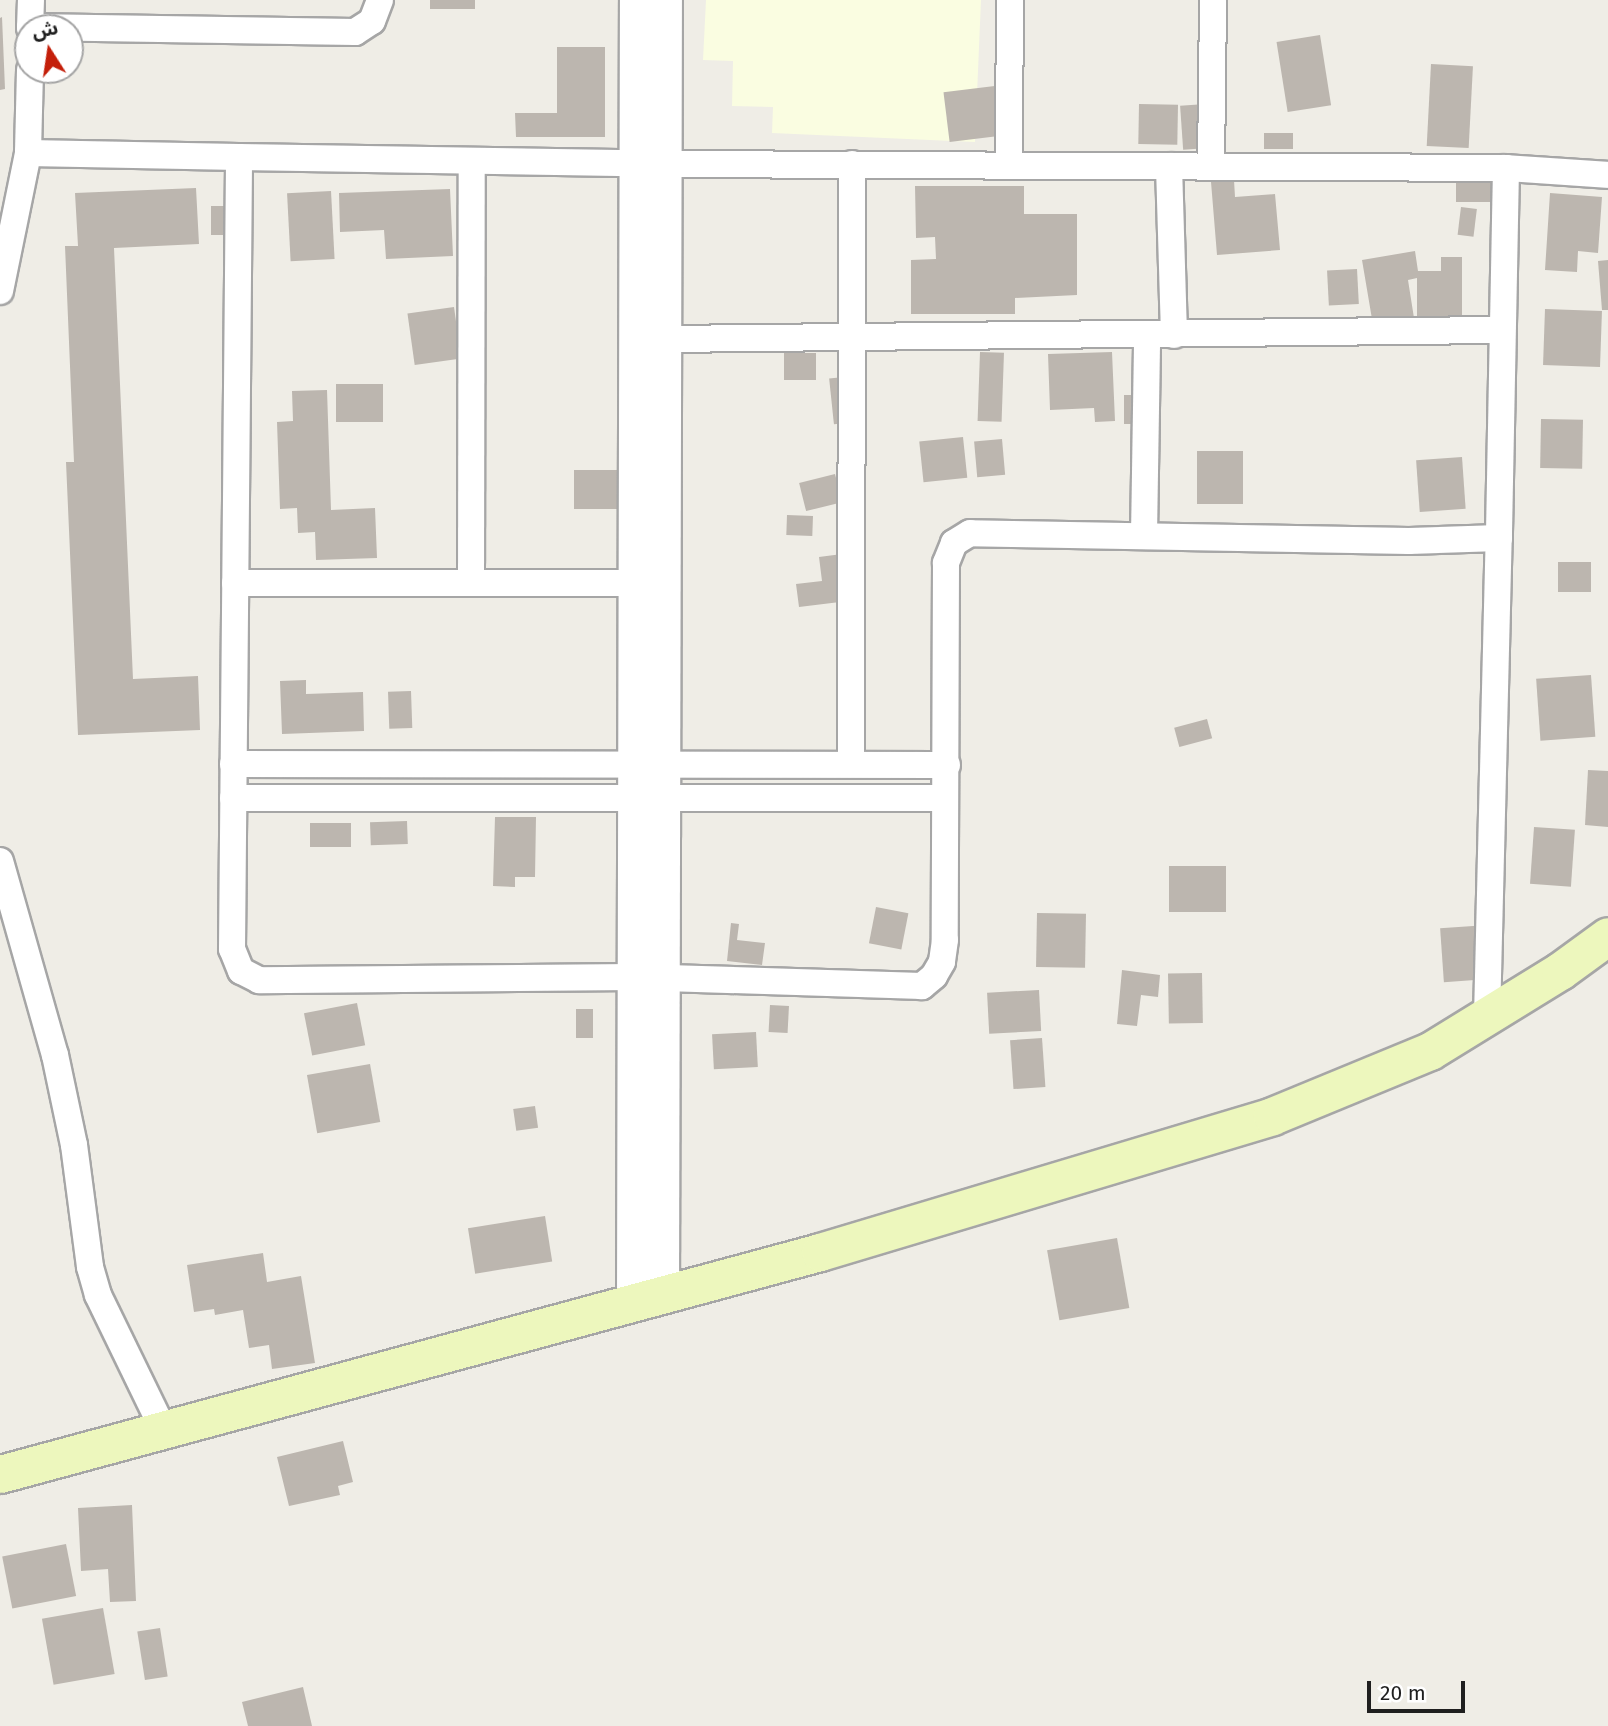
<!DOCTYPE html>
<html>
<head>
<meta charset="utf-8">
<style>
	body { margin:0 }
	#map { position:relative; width:1608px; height:1726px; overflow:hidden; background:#efede6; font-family:"Fira Sans","Noto Sans Arabic",sans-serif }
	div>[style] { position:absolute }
	.education>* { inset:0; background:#fafde1 }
	.building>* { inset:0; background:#bcb6af; transform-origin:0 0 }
	.roads { filter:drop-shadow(2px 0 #a6a6a6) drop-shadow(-2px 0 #a6a6a6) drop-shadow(0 2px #a6a6a6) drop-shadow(0 -2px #a6a6a6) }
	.minor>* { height:26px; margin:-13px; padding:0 13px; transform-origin:13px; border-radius:13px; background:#fff }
	.tertiary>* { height:32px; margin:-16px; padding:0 16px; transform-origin:16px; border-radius:16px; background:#fff }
	.secondary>* { height:37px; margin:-18.5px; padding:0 18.5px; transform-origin:18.5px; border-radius:18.5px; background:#edf7bd }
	span { translate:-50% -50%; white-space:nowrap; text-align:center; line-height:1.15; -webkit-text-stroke:6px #fff; paint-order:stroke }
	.north { position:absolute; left:14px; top:14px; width:70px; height:70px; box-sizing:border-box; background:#fff; border:2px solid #a5a5a5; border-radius:50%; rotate:348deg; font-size:19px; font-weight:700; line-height:28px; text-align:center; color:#1f1f1f }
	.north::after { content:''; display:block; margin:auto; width:24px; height:32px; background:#c41f0a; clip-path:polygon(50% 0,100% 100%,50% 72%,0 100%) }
	.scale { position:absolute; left:1367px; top:1681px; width:98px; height:32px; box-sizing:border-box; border:4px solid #1f1f1f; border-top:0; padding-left:9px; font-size:21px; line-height:24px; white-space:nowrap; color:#1f1f1f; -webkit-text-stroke:5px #fff; paint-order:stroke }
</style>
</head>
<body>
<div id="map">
	<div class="education">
		<i style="clip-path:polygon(706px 0,981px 0,975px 142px,772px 133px,773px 107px,732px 106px,733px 61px,703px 60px)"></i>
	</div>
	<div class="building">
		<i style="left:430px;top:0;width:45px;height:9px"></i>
		<i style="clip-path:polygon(2px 17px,5px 89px,0 90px,0 18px)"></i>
		<i style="left:1320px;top:35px;width:71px;height:44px;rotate:81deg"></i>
		<i style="clip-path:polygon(557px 47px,605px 47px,605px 137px,516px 137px,515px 113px,557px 113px)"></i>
		<i style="left:1431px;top:64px;width:42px;height:82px;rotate:3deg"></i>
		<i style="left:1011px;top:84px;width:50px;height:68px;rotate:83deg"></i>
		<i style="left:1220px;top:103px;width:44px;height:40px;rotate:86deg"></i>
		<i style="left:1139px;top:104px;width:39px;height:40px;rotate:1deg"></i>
		<i style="left:1264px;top:133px;width:29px;height:16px"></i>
		<i style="clip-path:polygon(1234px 180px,1235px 197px,1275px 194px,1280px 250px,1217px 255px,1211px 182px)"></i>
		<i style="left:1456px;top:183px;width:46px;height:19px"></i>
		<i style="clip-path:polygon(915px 186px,1024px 186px,1024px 214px,1077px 214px,1077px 295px,1015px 298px,1015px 314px,911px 314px,911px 260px,936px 259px,935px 237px,916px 238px)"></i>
		<i style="clip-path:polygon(196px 188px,199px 244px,114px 248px,133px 679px,198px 676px,200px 730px,78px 735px,66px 462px,74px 462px,65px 246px,78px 246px,75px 193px)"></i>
		<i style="clip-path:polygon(450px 189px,453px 256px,386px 259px,384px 230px,340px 232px,339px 193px)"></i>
		<i style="left:331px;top:191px;width:68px;height:44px;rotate:87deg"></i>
		<i style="clip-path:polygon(1550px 193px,1602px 197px,1598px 253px,1578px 251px,1577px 272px,1545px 270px)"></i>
		<i style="left:211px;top:206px;width:24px;height:29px"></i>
		<i style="left:1461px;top:207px;width:16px;height:28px;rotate:7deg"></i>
		<i style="clip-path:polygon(1415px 251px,1418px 271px,1441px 271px,1441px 257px,1462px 257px,1462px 327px,1417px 326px,1417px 278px,1408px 280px,1414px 318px,1373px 325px,1362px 260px)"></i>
		<i style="clip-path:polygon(1608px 260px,1608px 310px,1602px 310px,1598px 261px)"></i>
		<i style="left:1357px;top:269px;width:35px;height:30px;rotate:87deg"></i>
		<i style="left:454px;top:307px;width:52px;height:47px;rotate:82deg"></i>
		<i style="left:1545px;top:309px;width:57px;height:56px;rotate:2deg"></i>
		<i style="left:980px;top:352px;width:24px;height:69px;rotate:2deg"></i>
		<i style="clip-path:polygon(1112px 352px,1115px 421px,1095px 422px,1094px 408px,1050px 410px,1048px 354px)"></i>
		<i style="left:816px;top:353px;width:27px;height:32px;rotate:90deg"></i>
		<i style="left:854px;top:376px;width:46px;height:25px;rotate:84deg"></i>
		<i style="left:336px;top:384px;width:47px;height:38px"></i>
		<i style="clip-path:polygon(327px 390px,331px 510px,375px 508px,377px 558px,316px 560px,315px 532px,298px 533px,297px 508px,280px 509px,277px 422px,293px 421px,292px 391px)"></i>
		<i style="left:1124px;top:395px;width:30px;height:29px"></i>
		<i style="left:1541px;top:419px;width:42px;height:49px;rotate:1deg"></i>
		<i style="left:963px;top:437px;width:41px;height:44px;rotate:84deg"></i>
		<i style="left:1002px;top:439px;width:36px;height:28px;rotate:85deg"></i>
		<i style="left:1243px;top:451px;width:53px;height:46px;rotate:90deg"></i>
		<i style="left:1462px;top:457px;width:52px;height:46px;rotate:86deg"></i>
		<i style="left:574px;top:470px;width:66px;height:39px"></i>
		<i style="left:835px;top:474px;width:29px;height:37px;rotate:76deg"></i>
		<i style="left:787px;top:515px;width:26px;height:20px;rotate:2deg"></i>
		<i style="clip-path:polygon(842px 554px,848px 601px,799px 607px,796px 584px,822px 581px,819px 557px)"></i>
		<i style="left:1558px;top:562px;width:33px;height:30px"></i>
		<i style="left:1591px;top:675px;width:62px;height:55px;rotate:86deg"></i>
		<i style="clip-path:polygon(306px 680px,306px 694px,363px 692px,364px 731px,282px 734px,280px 681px)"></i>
		<i style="left:411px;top:691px;width:37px;height:23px;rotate:88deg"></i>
		<i style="left:1207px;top:719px;width:20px;height:34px;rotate:75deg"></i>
		<i style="clip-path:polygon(1588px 770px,1608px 771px,1608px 827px,1585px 825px)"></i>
		<i style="clip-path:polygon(495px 817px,536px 817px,535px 877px,515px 877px,515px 887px,493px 886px)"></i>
		<i style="left:407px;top:821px;width:23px;height:37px;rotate:88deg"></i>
		<i style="left:351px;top:823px;width:24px;height:41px;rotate:90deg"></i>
		<i style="left:1534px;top:827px;width:41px;height:57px;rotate:4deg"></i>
		<i style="left:1169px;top:866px;width:57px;height:46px"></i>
		<i style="left:876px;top:907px;width:33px;height:37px;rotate:11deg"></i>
		<i style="left:1037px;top:913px;width:49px;height:54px;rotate:1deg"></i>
		<i style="clip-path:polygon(731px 923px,739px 924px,737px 940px,765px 943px,762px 965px,727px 961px)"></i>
		<i style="left:1488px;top:925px;width:54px;height:48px;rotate:86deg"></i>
		<i style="clip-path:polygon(1122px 970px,1160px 975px,1158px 997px,1141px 995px,1137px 1026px,1117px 1024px)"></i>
		<i style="left:1202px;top:973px;width:50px;height:34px;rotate:89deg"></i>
		<i style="left:1039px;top:990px;width:41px;height:52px;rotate:87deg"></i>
		<i style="left:357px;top:1003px;width:43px;height:54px;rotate:79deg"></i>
		<i style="left:770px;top:1005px;width:19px;height:27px;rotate:3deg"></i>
		<i style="left:576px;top:1009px;width:17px;height:29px"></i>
		<i style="left:756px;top:1032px;width:35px;height:44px;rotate:87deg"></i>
		<i style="left:1042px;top:1038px;width:49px;height:32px;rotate:86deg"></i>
		<i style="left:370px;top:1064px;width:59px;height:64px;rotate:80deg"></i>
		<i style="left:535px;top:1106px;width:22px;height:22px;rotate:82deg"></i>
		<i style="left:545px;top:1216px;width:46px;height:78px;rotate:81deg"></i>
		<i style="left:1117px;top:1238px;width:71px;height:71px;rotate:80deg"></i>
		<i style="clip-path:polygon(263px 1253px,267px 1282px,301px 1276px,315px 1363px,272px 1369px,269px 1345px,249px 1348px,243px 1310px,215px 1315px,214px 1309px,194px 1312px,187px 1265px)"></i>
		<i style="clip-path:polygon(343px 1441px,353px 1482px,338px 1486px,340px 1495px,289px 1506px,277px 1457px)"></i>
		<i style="clip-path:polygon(132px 1505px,136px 1601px,110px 1602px,108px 1569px,81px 1571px,78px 1508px)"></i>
		<i style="left:66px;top:1544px;width:53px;height:65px;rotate:79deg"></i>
		<i style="left:103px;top:1608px;width:67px;height:62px;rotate:80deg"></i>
		<i style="left:160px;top:1628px;width:49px;height:23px;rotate:81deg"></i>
		<i style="clip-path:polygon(303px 1687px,312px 1726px,248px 1726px,242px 1702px)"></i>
	</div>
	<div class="roads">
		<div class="minor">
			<i style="left:30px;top:27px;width:325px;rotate:0.9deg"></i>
			<i style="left:355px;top:32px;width:20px;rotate:-33deg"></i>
			<i style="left:372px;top:21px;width:22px;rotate:-69deg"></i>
			<i style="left:30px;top:28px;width:28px;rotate:-88deg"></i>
			<i style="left:30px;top:70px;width:83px;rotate:91.4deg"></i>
			<i style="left:28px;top:153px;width:211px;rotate:1.1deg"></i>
			<i style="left:239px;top:157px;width:427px;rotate:0.9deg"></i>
			<i style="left:666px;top:164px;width:840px;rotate:0.27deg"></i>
			<i style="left:1506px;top:168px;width:370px;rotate:91.1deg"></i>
			<i style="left:1499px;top:538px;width:90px;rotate:178.1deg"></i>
			<i style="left:1409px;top:541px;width:439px;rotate:-179deg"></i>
			<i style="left:970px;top:533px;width:19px;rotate:148deg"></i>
			<i style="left:954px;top:543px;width:22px;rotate:112deg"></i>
			<i style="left:946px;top:563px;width:377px;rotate:90.2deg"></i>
			<i style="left:945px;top:940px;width:22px;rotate:98deg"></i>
			<i style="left:942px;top:962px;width:16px;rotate:120deg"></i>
			<i style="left:934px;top:976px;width:16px;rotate:140deg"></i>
			<i style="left:922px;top:986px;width:288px;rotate:-178.2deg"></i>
			<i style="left:634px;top:977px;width:375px;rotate:179.5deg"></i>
			<i style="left:259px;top:980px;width:20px;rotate:-153deg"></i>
			<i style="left:241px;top:971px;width:24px;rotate:-112deg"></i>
			<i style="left:232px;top:949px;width:792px;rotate:-89.49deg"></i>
			<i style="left:1009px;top:165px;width:165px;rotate:-89.7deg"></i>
			<i style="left:1169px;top:166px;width:169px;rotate:88.3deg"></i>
			<i style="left:1211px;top:166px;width:166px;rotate:-89.3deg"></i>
			<i style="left:1506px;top:168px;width:102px;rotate:3.9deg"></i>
			<i style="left:0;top:291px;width:141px;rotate:-78.5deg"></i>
			<i style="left:665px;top:339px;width:836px;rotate:-0.62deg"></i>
			<i style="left:1144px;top:536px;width:201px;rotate:-89.1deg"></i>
			<i style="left:471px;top:582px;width:421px;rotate:-89.9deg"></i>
			<i style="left:235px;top:583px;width:400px"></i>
			<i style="left:233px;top:764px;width:714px;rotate:0.08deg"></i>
			<i style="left:851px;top:764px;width:600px;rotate:-89.9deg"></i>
			<i style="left:233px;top:798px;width:712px"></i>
			<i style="left:0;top:861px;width:202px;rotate:74.2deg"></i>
			<i style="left:55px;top:1055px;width:92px;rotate:78.1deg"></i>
			<i style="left:74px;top:1145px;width:123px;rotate:82.5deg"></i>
			<i style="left:90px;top:1267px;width:29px;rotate:74deg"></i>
			<i style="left:98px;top:1295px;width:149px;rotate:64.1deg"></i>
			<i style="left:1487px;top:1017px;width:479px;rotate:-88.6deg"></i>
		</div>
		<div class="tertiary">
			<i style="left:663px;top:1296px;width:1296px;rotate:-89.87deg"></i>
			<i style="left:633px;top:1304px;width:1304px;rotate:-89.87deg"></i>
		</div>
		<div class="secondary">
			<i style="left:0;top:1474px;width:850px;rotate:-15.15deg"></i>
			<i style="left:820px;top:1252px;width:472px;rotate:-16.7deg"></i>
			<i style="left:1272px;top:1116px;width:171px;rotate:-22.4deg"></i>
			<i style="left:1430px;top:1051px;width:153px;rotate:-31.6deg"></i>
			<i style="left:1560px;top:971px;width:59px;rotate:-36.1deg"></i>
		</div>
	</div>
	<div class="north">ش</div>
	<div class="scale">20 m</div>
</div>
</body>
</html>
